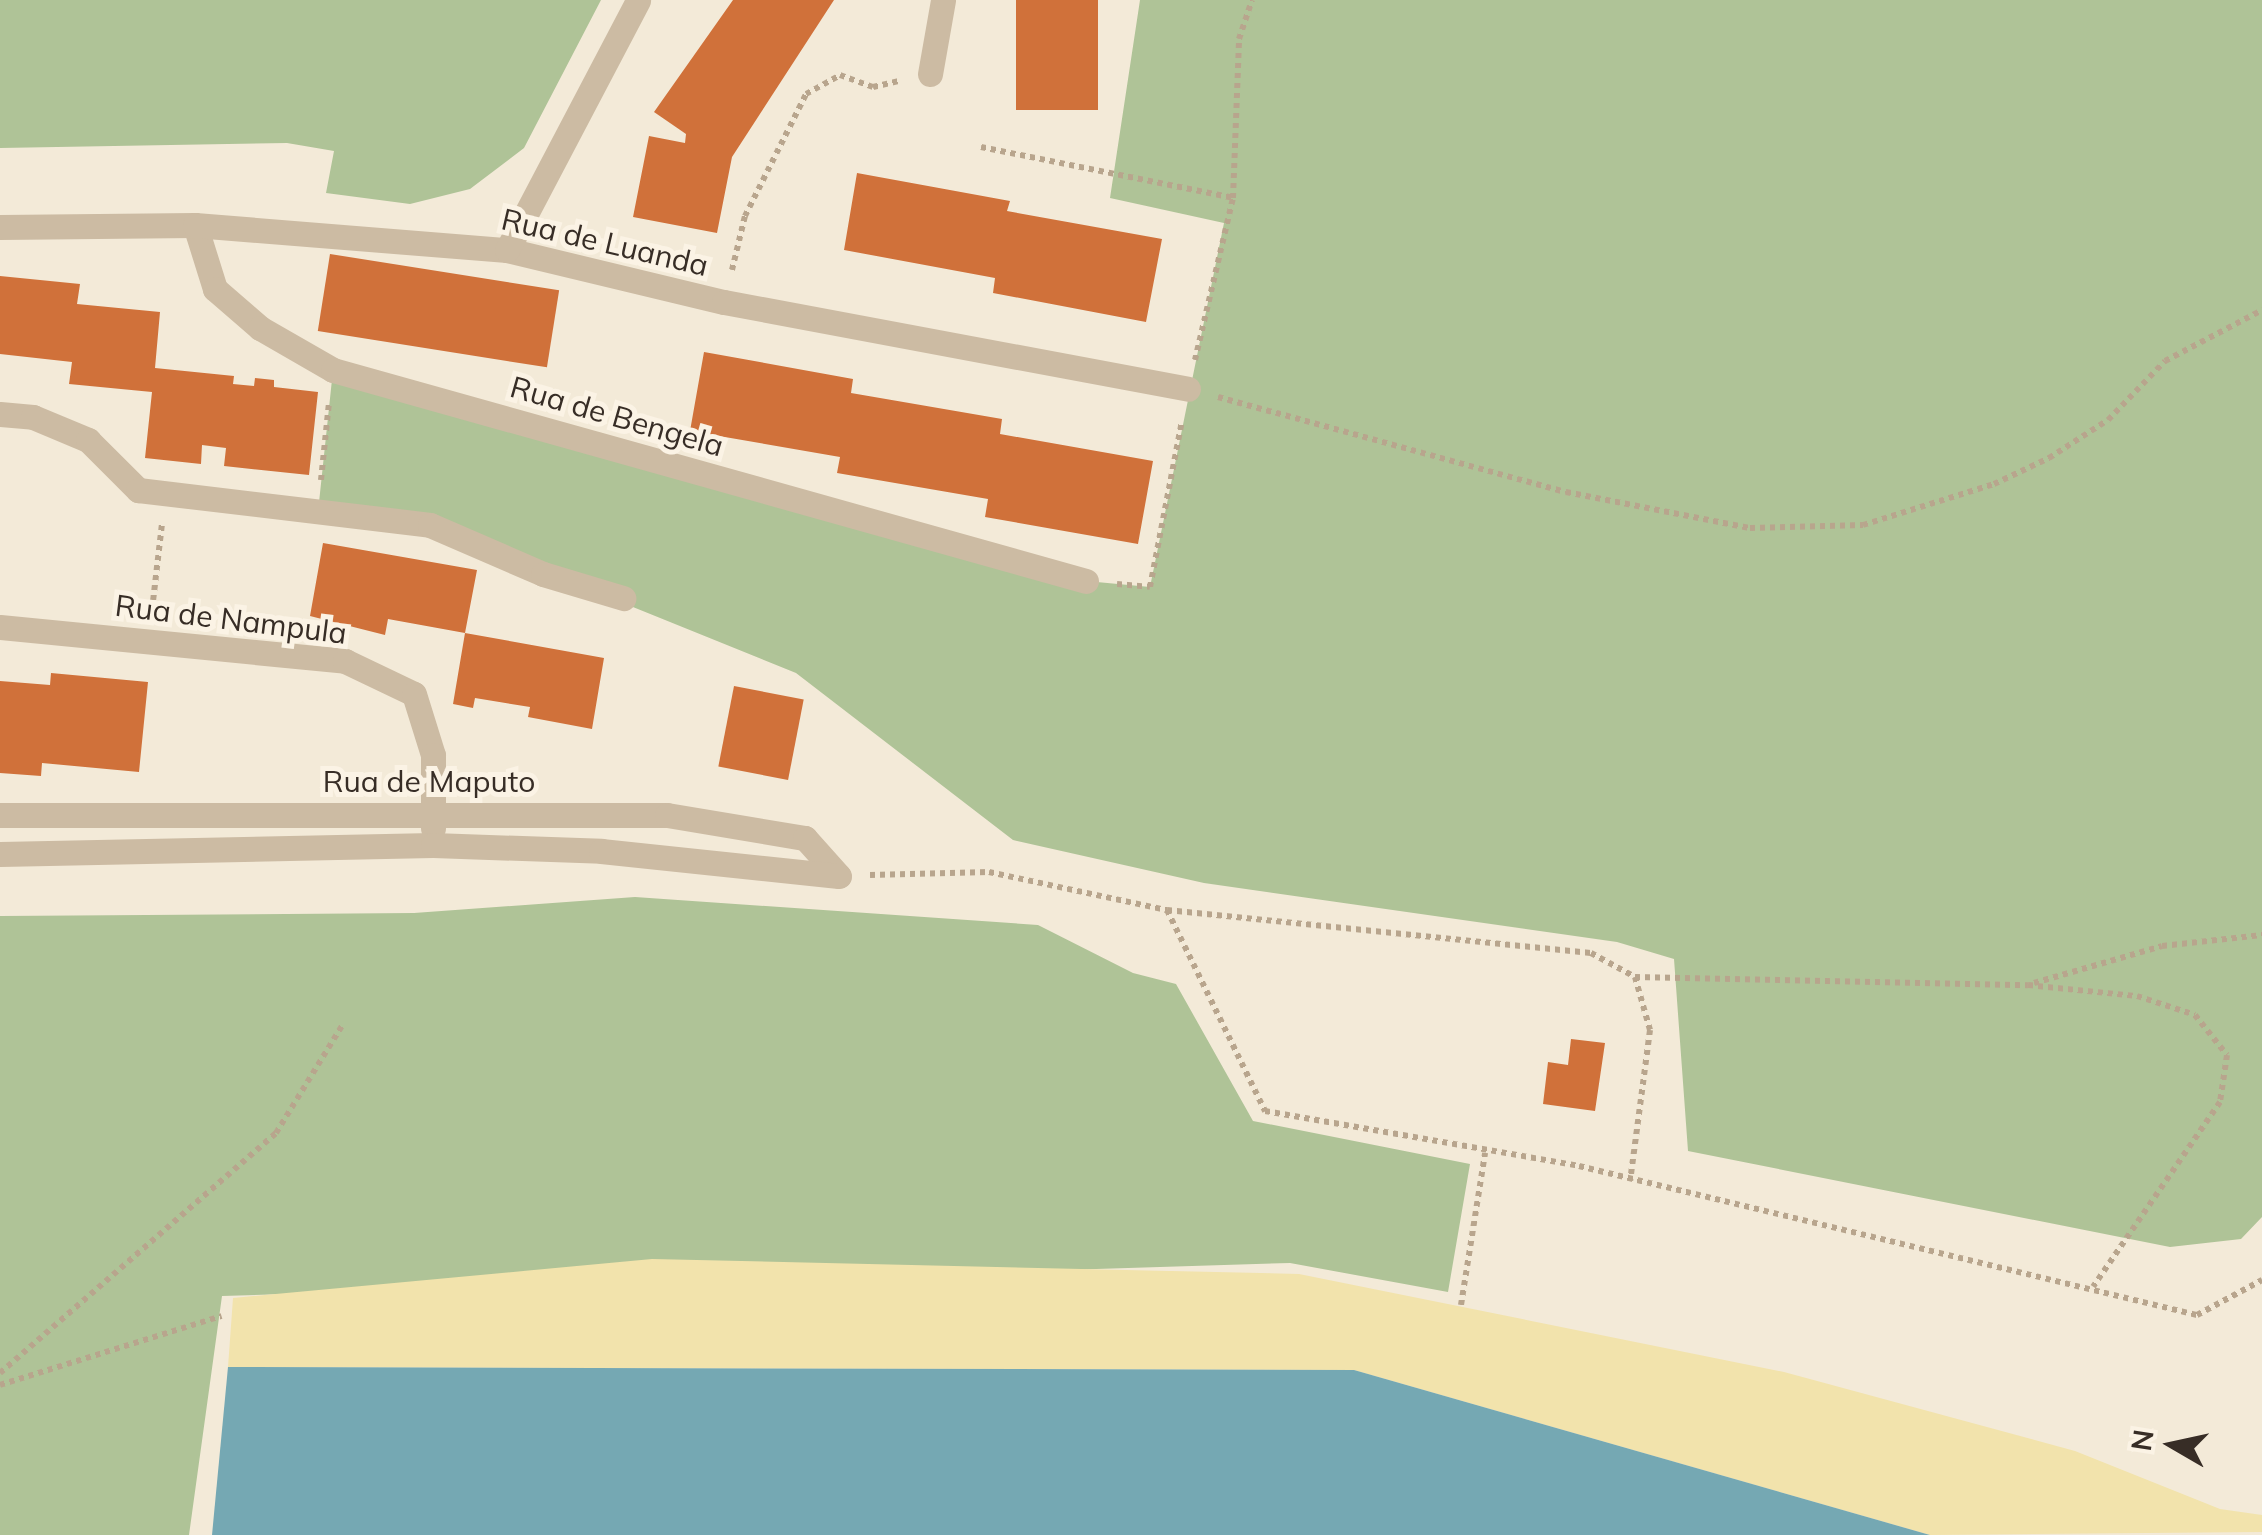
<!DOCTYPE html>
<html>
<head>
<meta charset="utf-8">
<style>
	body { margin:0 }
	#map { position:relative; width:2262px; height:1535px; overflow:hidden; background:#f3ead8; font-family:Mulish,sans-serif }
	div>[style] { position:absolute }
	.green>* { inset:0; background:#afc397 }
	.sand>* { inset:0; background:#f2e3ac }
	.water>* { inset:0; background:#75a8b3 }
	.building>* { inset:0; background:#d0713a; transform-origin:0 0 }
	.path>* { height:6px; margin-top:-3px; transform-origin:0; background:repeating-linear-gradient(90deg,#b8a58d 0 5px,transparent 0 10px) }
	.minor>* { height:25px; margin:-12.5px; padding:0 12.5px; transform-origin:12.5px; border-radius:12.5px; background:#ccbba3 }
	span { translate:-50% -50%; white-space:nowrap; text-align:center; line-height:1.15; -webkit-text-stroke:10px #fbf3e5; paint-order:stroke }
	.street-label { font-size:30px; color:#372d26 }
	.north { position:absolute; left:2122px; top:1395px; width:100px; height:100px; -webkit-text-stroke:8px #fbf3e5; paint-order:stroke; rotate:279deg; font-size:28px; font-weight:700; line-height:40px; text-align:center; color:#372d26 }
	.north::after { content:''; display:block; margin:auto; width:35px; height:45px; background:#372d26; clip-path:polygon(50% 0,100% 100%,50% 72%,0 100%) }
</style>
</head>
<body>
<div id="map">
	<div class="green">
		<i style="clip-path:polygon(0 0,601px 0,524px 148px,470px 189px,410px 204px,326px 193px,334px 151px,287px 143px,0 148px)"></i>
		<i style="clip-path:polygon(1140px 0,2262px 0,2262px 1217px,2241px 1239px,2170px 1247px,1688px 1151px,1674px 959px,1617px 942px,1204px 883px,1013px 840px,796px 673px,430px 525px,318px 512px,333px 370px,1086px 581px,1150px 587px,1224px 223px,1110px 198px)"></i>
		<i style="clip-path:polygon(635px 897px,1038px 925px,1133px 973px,1176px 984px,1253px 1121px,1470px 1164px,1448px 1292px,1290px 1263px,222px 1296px,189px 1535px,0 1535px,0 916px,414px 913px)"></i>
	</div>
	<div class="sand">
		<i style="clip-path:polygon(652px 1259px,1299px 1274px,1784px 1372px,2075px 1451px,2220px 1509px,2262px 1515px,2262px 1532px,1930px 1535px,1354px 1370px,228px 1367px,233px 1298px)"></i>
	</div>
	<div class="water">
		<i style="clip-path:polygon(228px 1367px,1354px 1370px,1930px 1535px,212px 1535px)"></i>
	</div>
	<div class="building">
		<i style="clip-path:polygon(733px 0,834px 0,732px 157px,717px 233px,633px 217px,649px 136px,685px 143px,686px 134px,654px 112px)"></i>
		<i style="left:1016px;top:0;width:82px;height:110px"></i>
		<i style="clip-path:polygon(857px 173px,1010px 201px,1007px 211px,1162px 239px,1146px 322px,993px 293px,995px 278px,844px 250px)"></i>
		<i style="left:330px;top:254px;width:232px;height:78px;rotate:9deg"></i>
		<i style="clip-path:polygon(0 276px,80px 284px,77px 304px,160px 312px,155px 368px,234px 376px,233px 384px,254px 386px,255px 378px,274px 380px,274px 387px,318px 392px,309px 475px,224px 466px,226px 448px,202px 445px,201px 464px,145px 458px,152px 392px,69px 384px,72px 362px,0 354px)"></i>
		<i style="clip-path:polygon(704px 352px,853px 379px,851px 393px,1002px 419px,1000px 434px,1153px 461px,1138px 544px,985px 517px,988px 499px,837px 473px,840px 457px,690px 431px)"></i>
		<i style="clip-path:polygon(323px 543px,477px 570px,465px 633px,388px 619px,385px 635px,310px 616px)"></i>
		<i style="clip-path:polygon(465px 633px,604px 658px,592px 729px,528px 717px,530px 707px,475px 698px,473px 708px,453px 704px)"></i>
		<i style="clip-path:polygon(51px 673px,148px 682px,139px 772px,42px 763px,41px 776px,0 773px,0 681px,50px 685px)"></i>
		<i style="left:734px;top:686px;width:71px;height:82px;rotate:11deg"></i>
		<i style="clip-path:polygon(1571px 1039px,1605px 1043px,1595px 1111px,1543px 1104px,1548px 1062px,1568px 1065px)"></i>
	</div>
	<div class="path">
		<i style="left:981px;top:147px;width:257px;rotate:11.4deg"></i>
		<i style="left:1233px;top:198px;width:159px;rotate:-87.8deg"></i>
		<i style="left:1239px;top:39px;width:41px;rotate:-71.6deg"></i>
		<i style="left:732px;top:270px;width:56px;rotate:-76.5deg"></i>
		<i style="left:745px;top:216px;width:136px;rotate:-63.4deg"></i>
		<i style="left:806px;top:94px;width:39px;rotate:-29deg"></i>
		<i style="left:840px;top:75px;width:35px;rotate:20deg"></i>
		<i style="left:873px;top:87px;width:27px;rotate:-13deg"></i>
		<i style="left:1195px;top:360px;width:166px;rotate:-76.8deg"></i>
		<i style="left:1218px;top:397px;width:361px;rotate:15.3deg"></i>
		<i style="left:1566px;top:492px;width:187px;rotate:11.1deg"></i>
		<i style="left:1750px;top:528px;width:113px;rotate:-1.5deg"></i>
		<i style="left:1863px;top:525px;width:137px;rotate:-17.4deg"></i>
		<i style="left:1994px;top:484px;width:61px;rotate:-25.3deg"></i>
		<i style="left:2049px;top:458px;width:70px;rotate:-32.8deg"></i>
		<i style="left:2108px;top:420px;width:82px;rotate:-46deg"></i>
		<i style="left:2165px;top:361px;width:110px;rotate:-27.7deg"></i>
		<i style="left:321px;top:480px;width:77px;rotate:-84.1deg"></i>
		<i style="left:1117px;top:584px;width:33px;rotate:5deg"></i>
		<i style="left:1150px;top:587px;width:169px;rotate:-79.1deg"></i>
		<i style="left:152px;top:610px;width:88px;rotate:-83.4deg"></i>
		<i style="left:870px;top:875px;width:119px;rotate:-1.4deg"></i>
		<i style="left:989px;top:872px;width:182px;rotate:12.1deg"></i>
		<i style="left:1167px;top:910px;width:426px;rotate:5.8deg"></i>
		<i style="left:1591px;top:953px;width:50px;rotate:28.6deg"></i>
		<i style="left:1635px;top:977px;width:55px;rotate:74.2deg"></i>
		<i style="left:1650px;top:1030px;width:152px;rotate:97.5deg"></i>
		<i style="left:1167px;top:910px;width:224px;rotate:64deg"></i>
		<i style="left:1265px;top:1111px;width:319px;rotate:9.9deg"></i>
		<i style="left:1579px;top:1166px;width:636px;rotate:13.56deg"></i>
		<i style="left:2197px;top:1315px;width:74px;rotate:-28.3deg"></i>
		<i style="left:1635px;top:977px;width:393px;rotate:1.2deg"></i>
		<i style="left:2028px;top:985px;width:110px;rotate:5.8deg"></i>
		<i style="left:2137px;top:996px;width:61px;rotate:18.1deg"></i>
		<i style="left:2195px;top:1015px;width:51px;rotate:51.3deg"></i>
		<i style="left:2227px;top:1055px;width:48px;rotate:98.5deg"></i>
		<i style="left:2220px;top:1102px;width:224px;rotate:124.5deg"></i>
		<i style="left:2034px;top:983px;width:133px;rotate:-16.1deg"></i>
		<i style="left:2162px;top:946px;width:101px;rotate:-6.3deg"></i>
		<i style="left:1461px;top:1305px;width:154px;rotate:-81deg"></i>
		<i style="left:0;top:1373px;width:366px;rotate:-41deg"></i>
		<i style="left:276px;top:1133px;width:128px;rotate:-58.4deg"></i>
		<i style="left:0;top:1385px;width:232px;rotate:-17.3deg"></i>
	</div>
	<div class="minor">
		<i style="left:930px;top:74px;width:75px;rotate:-80deg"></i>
		<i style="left:195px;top:225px;width:67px;rotate:72.6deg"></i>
		<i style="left:215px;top:289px;width:60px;rotate:40.9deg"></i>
		<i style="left:260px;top:328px;width:84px;rotate:29.9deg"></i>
		<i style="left:333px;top:370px;width:782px;rotate:15.65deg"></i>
		<i style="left:0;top:227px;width:195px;rotate:-0.6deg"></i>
		<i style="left:195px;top:225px;width:313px;rotate:4.6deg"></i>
		<i style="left:507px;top:250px;width:223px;rotate:13.5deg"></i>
		<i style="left:724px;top:302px;width:472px;rotate:10.6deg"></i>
		<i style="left:507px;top:250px;width:282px;rotate:-62.3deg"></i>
		<i style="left:0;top:414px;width:33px;rotate:5deg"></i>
		<i style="left:33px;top:417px;width:60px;rotate:22.7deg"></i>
		<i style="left:88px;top:440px;width:71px;rotate:45deg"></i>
		<i style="left:138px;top:490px;width:294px;rotate:6.8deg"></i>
		<i style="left:430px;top:525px;width:123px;rotate:23.4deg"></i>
		<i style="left:543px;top:574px;width:84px;rotate:16.7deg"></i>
		<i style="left:0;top:627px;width:347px;rotate:5.6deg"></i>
		<i style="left:345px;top:661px;width:76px;rotate:25.6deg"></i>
		<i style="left:414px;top:694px;width:64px;rotate:72.7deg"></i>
		<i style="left:433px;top:755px;width:73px;rotate:90deg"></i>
		<i style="left:0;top:815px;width:667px"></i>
		<i style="left:667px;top:815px;width:140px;rotate:9.5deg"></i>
		<i style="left:805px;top:838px;width:51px;rotate:48.2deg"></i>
		<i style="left:0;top:854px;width:433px;rotate:-1.2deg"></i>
		<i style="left:433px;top:845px;width:168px;rotate:2deg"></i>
		<i style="left:601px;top:851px;width:239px;rotate:6deg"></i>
	</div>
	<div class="street-label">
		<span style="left:605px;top:242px;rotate:13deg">Rua de Luanda</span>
		<span style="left:617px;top:416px;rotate:16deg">Rua de Bengela</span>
		<span style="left:231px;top:619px;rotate:7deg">Rua de Nampula</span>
		<span style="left:429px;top:781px">Rua de Maputo</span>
	</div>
	<div class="north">N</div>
</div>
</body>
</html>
